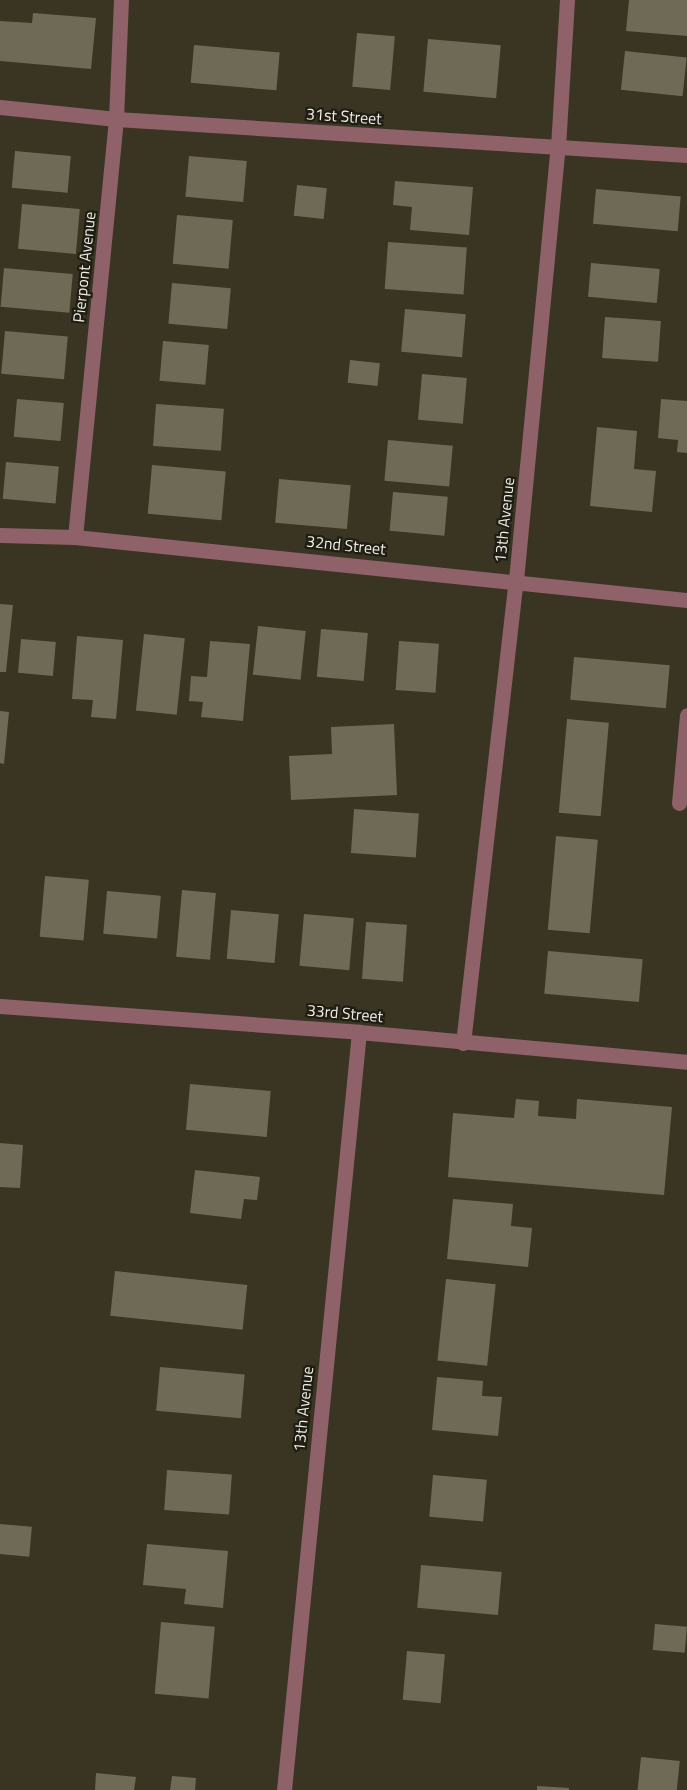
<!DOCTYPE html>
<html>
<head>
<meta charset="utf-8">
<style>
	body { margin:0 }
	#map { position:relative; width:687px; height:1790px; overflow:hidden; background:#3a3522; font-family:"Titillium Web",sans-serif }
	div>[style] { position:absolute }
	.building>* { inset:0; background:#6f6a55; transform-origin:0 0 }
	.service>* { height:15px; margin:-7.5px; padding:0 7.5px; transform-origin:7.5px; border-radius:7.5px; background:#8f6169 }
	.minor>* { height:15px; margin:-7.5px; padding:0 7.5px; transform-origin:7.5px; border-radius:7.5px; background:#8f6169 }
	span { translate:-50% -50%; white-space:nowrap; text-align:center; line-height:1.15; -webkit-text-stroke:4.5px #1f1d14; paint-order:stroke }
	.street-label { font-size:16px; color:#f0ede1 }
</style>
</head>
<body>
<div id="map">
	<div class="building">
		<i style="clip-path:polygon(629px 0,687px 0,687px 36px,626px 31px)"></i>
		<i style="clip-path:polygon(33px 13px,96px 18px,91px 69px,0 61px,0 21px,32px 23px)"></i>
		<i style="left:357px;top:33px;width:38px;height:54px;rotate:5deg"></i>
		<i style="left:428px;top:39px;width:73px;height:53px;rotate:5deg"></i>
		<i style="left:194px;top:45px;width:86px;height:38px;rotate:5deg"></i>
		<i style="left:625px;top:51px;width:62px;height:39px;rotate:6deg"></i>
		<i style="left:15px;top:151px;width:56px;height:37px;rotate:5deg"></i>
		<i style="left:189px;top:156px;width:58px;height:41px;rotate:5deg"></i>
		<i style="clip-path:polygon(395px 181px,473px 187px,469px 235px,410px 230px,412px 207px,393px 205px)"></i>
		<i style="left:297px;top:185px;width:30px;height:31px;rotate:6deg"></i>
		<i style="left:596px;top:189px;width:85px;height:35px;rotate:5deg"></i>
		<i style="left:22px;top:204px;width:58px;height:45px;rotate:5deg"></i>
		<i style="left:177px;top:215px;width:56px;height:49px;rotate:5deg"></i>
		<i style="left:388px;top:242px;width:79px;height:47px;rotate:4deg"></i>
		<i style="left:591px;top:263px;width:69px;height:34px;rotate:5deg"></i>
		<i style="left:4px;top:268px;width:69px;height:39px;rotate:5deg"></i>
		<i style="left:172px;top:283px;width:59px;height:41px;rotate:5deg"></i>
		<i style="left:405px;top:309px;width:61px;height:43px;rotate:5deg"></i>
		<i style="left:605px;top:317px;width:56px;height:41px;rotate:4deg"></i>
		<i style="left:5px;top:331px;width:63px;height:43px;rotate:5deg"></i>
		<i style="left:163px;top:341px;width:46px;height:40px;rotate:5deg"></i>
		<i style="left:350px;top:360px;width:30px;height:23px;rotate:6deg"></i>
		<i style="left:422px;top:374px;width:45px;height:46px;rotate:5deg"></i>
		<i style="left:17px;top:399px;width:47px;height:38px;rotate:5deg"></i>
		<i style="clip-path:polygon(661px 399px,687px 401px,687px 453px,677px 452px,678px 440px,658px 438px)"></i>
		<i style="left:156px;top:404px;width:68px;height:42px;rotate:4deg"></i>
		<i style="clip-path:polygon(597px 427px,637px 431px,634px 469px,656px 471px,652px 512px,590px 506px)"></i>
		<i style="left:388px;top:440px;width:65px;height:41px;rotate:5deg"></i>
		<i style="left:6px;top:462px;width:53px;height:37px;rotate:5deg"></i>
		<i style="left:152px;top:465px;width:74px;height:49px;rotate:5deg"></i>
		<i style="left:279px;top:479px;width:72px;height:44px;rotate:5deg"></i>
		<i style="left:393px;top:492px;width:55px;height:39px;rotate:5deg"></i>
		<i style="clip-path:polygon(0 604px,13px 605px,6px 672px,0 672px)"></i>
		<i style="left:258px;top:626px;width:48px;height:49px;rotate:6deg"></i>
		<i style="left:321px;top:629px;width:47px;height:48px;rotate:5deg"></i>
		<i style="left:144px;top:634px;width:41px;height:77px;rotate:6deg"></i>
		<i style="clip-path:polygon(77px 636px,123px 640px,116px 719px,91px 717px,93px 700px,72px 699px)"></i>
		<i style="left:21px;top:639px;width:35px;height:34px;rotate:5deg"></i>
		<i style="clip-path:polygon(210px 641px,250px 644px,243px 721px,201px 717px,203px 702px,189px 701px,191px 676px,207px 677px)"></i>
		<i style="left:399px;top:641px;width:40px;height:49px;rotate:4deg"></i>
		<i style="left:574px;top:657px;width:96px;height:43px;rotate:5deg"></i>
		<i style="clip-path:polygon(0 711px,9px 712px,4px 764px,0 763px)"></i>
		<i style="left:567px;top:719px;width:42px;height:94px;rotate:5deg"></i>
		<i style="clip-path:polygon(394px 724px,397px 795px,291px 800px,289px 756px,332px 754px,331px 727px)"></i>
		<i style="left:354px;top:809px;width:65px;height:44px;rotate:4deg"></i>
		<i style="left:556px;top:836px;width:42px;height:94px;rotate:5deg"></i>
		<i style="left:45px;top:876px;width:44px;height:61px;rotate:5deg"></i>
		<i style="left:182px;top:890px;width:34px;height:67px;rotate:5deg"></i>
		<i style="left:107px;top:891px;width:54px;height:43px;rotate:5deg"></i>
		<i style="left:231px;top:910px;width:48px;height:49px;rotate:5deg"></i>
		<i style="left:304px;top:914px;width:50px;height:52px;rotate:5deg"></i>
		<i style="left:366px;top:922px;width:41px;height:57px;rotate:4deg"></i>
		<i style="left:548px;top:951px;width:95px;height:43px;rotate:5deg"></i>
		<i style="left:190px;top:1084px;width:81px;height:46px;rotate:5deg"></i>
		<i style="clip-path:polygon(516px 1099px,539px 1101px,538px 1116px,576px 1119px,577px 1099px,672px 1107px,664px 1195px,448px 1177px,453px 1113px,514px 1118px)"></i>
		<i style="clip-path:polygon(0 1143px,23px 1145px,20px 1188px,0 1187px)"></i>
		<i style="clip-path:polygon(195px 1170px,260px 1177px,257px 1200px,244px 1199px,241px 1219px,190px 1213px)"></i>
		<i style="clip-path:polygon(453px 1199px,513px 1204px,511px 1226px,532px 1228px,528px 1267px,447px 1259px)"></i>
		<i style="left:115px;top:1271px;width:133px;height:45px;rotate:6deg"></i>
		<i style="left:446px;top:1279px;width:50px;height:82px;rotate:6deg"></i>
		<i style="left:160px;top:1367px;width:85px;height:44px;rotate:5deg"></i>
		<i style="clip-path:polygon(437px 1377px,483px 1381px,482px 1396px,502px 1397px,498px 1436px,432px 1430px)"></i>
		<i style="left:167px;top:1470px;width:65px;height:40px;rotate:4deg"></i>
		<i style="left:433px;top:1475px;width:54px;height:42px;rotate:5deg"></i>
		<i style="left:0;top:1524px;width:32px;height:30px;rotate:5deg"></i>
		<i style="clip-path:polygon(147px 1544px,228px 1551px,223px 1608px,184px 1604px,186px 1589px,143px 1585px)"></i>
		<i style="left:421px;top:1565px;width:81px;height:43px;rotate:5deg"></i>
		<i style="left:161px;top:1622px;width:54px;height:72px;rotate:5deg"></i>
		<i style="left:655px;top:1624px;width:32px;height:26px;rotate:5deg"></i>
		<i style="left:407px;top:1651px;width:38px;height:49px;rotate:5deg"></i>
		<i style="left:641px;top:1757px;width:39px;height:33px;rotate:6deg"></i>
		<i style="clip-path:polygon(96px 1773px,136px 1777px,134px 1790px,95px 1790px)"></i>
		<i style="clip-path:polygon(172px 1776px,196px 1778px,195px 1790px,170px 1790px)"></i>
		<i style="clip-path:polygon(537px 1786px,569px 1788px,569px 1790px,537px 1790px)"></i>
	</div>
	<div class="service">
		<i style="left:679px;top:803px;width:88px;rotate:-84.8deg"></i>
	</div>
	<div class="minor">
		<i style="left:0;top:107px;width:117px;rotate:5.9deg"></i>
		<i style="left:116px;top:119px;width:572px;rotate:3.61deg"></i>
		<i style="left:0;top:535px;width:75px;rotate:1.5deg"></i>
		<i style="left:75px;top:537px;width:615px;rotate:5.88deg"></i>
		<i style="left:75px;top:537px;width:420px;rotate:-84.4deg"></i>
		<i style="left:116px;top:119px;width:119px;rotate:-87.6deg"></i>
		<i style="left:0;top:1006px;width:360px;rotate:4.1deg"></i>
		<i style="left:359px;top:1032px;width:329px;rotate:5.2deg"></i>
		<i style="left:463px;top:1043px;width:466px;rotate:-83.5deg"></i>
		<i style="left:516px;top:580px;width:435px;rotate:-84.5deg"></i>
		<i style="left:558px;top:147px;width:147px;rotate:-86.5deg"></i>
		<i style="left:284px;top:1790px;width:762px;rotate:-84.35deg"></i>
	</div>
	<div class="street-label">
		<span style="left:344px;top:116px;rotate:4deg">31st Street</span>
		<span style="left:84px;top:267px;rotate:-84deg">Pierpont Avenue</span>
		<span style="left:504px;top:520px;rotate:-84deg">13th Avenue</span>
		<span style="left:346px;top:545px;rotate:6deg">32nd Street</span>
		<span style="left:345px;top:1013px;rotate:5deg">33rd Street</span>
		<span style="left:303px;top:1409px;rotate:-84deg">13th Avenue</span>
	</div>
</div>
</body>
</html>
